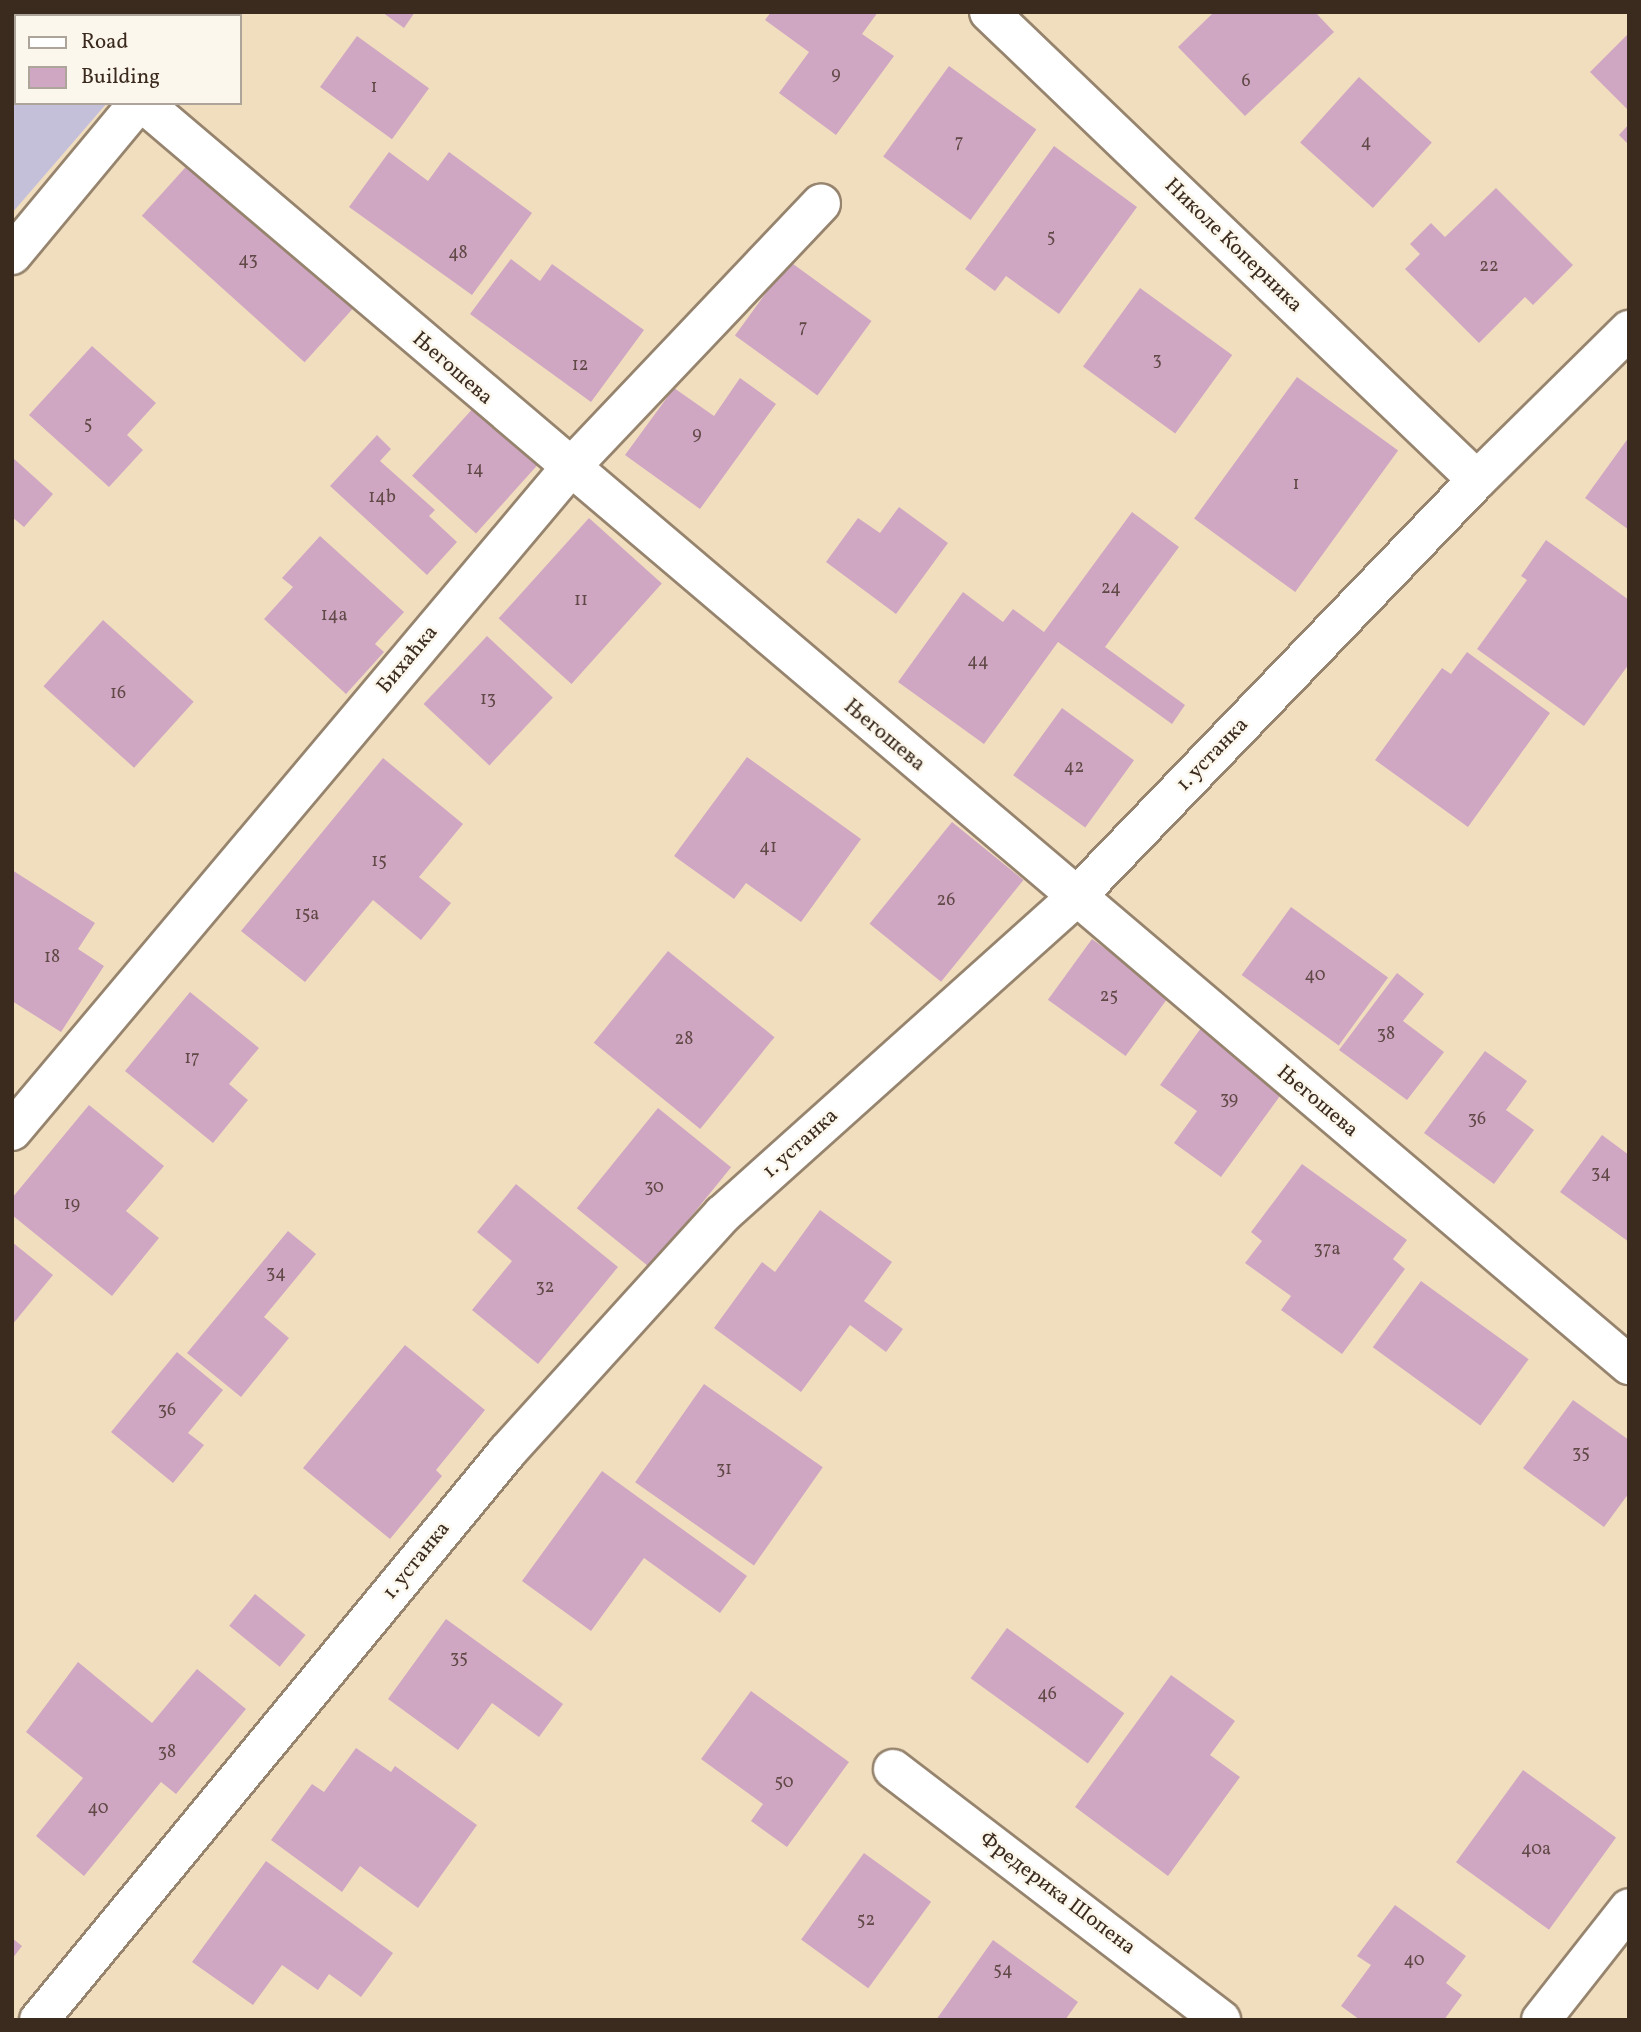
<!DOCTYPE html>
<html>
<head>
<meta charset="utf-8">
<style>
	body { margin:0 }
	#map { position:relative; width:1641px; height:2032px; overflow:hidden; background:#f1debf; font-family:Vollkorn,serif }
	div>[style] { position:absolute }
	.industrial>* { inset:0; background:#c5c0da }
	.building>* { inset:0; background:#d0a7c2; transform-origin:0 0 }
	.roads { filter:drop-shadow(2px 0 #96846e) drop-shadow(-2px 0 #96846e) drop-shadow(0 2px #96846e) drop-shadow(0 -2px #96846e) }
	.street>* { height:38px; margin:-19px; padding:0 19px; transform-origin:19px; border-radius:19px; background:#fff }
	span { translate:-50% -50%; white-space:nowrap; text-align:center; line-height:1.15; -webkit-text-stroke:5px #fbf7ec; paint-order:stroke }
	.number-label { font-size:18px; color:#604947 }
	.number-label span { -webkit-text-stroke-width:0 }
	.street-label { font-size:21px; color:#3b2a1e }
	.frame { position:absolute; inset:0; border:14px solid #3b2a1e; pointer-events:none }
	.legend { position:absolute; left:14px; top:14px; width:228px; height:91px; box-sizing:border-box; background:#fbf7ec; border:2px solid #aea59a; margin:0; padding:9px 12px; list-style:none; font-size:21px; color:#3b2a1e }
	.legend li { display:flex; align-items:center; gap:14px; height:35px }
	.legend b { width:35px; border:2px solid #aea59a }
</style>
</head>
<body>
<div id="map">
	<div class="industrial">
		<i style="clip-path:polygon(12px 12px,185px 12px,16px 16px,16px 103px,107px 103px,12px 213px)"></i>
	</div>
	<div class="building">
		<i style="clip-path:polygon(382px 12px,415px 12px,404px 28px)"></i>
		<i style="clip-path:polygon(771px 12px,878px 12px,862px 34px,894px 56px,836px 135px,779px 93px,809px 52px,765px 20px)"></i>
		<i style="clip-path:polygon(1214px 12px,1315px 12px,1334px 32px,1245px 116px,1178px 47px)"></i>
		<i style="clip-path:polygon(1629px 33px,1629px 111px,1590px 72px)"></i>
		<i style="left:357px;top:36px;width:89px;height:63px;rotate:36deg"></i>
		<i style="left:949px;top:66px;width:108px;height:112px;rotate:36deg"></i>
		<i style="left:1359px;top:77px;width:98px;height:88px;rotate:42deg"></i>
		<i style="clip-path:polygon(1629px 124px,1629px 145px,1619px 135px)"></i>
		<i style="clip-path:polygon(1054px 146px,1137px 207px,1059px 314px,1006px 276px,995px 291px,965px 269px)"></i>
		<i style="clip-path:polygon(389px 152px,428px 181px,449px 152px,532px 213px,472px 295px,349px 207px)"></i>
		<i style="left:192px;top:160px;width:219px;height:75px;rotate:42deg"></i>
		<i style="clip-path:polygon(1496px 188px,1573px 265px,1533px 305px,1525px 297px,1479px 343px,1405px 269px,1420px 254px,1410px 244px,1431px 223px,1445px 237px)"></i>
		<i style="clip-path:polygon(511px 259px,540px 281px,552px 264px,644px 330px,591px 402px,470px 314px)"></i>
		<i style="left:789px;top:261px;width:102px;height:92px;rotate:36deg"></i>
		<i style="left:1140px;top:288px;width:114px;height:97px;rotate:36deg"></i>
		<i style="clip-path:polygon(92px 346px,156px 403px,127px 435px,143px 450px,109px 487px,29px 415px)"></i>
		<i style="left:1297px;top:377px;width:125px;height:175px;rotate:36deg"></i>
		<i style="clip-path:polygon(740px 378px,776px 404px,700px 509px,625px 455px,674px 388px,714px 416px)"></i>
		<i style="left:475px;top:406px;width:86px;height:94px;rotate:42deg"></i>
		<i style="clip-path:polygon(377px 435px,391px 449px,380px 461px,435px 510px,429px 516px,457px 542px,427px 575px,330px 486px)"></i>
		<i style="clip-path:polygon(1629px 437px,1629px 530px,1585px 498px)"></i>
		<i style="clip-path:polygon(12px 457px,53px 494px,24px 527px,12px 517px)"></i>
		<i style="clip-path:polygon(899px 507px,948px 543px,896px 614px,826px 562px,858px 518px,880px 533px)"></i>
		<i style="clip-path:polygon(1132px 512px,1179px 547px,1105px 647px,1185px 705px,1172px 724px,1058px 642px,984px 744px,898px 682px,963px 592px,1003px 622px,1013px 609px,1044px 632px)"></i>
		<i style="left:589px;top:518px;width:98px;height:135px;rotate:42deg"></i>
		<i style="clip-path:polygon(320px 536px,404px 612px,375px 644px,384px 652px,346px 694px,264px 619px,293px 587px,282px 578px)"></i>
		<i style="clip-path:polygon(1546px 540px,1629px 600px,1629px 664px,1584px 726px,1477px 649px,1527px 580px,1521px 576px)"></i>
		<i style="left:103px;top:620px;width:122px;height:89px;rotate:42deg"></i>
		<i style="left:487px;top:636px;width:90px;height:93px;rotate:43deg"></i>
		<i style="clip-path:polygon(1467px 652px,1550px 713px,1468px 827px,1375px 760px,1442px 668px,1451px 674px)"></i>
		<i style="left:1062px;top:708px;width:89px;height:83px;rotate:36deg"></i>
		<i style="clip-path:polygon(747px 757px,861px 839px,801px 922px,746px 883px,734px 899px,674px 856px)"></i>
		<i style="clip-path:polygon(383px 758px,463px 824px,419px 877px,451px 903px,421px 940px,373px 900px,305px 982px,241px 931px)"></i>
		<i style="left:952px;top:822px;width:92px;height:131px;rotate:39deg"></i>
		<i style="clip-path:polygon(12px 870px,95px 923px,78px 949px,104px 966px,61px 1032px,12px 1001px)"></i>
		<i style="left:1291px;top:907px;width:120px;height:84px;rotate:36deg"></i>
		<i style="left:1092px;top:939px;width:96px;height:75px;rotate:36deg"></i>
		<i style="left:668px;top:951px;width:137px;height:118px;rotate:39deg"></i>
		<i style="clip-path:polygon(1397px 973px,1424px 994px,1403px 1021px,1444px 1052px,1407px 1100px,1339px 1050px)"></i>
		<i style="clip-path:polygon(190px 992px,259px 1048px,229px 1084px,248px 1100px,213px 1143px,125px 1071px)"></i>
		<i style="clip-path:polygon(1201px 1028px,1285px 1089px,1221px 1177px,1174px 1143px,1197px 1111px,1160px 1085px)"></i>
		<i style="clip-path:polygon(1485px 1051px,1527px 1081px,1506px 1110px,1534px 1130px,1494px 1184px,1424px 1133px)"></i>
		<i style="clip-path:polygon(89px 1105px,164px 1166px,126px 1211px,159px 1238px,112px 1296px,12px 1215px,12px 1198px)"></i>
		<i style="left:658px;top:1108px;width:94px;height:129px;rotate:39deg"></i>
		<i style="clip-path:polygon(1602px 1135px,1629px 1155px,1629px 1242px,1560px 1192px)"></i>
		<i style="clip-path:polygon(1302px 1164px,1407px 1240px,1393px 1259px,1405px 1269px,1342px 1354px,1281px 1310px,1291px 1296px,1245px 1263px,1262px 1241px,1251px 1232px)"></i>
		<i style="clip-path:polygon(516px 1184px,618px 1267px,538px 1364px,472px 1310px,512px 1261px,477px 1232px)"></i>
		<i style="clip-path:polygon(820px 1210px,892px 1262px,864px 1301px,903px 1329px,886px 1352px,850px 1325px,801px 1392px,714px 1328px,762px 1262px,775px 1272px)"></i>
		<i style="clip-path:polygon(288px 1231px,316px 1254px,264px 1317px,289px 1338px,241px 1397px,187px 1353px)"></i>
		<i style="clip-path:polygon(12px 1242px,53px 1275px,12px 1325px)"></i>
		<i style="left:1421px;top:1281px;width:133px;height:82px;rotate:36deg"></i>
		<i style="clip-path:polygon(405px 1345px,485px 1410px,436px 1470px,442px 1476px,390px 1539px,303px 1468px)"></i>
		<i style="clip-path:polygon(177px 1352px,223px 1390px,188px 1433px,204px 1445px,173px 1483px,111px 1432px)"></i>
		<i style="left:704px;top:1384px;width:145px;height:120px;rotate:35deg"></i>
		<i style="clip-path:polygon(1573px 1400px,1629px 1440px,1629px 1493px,1604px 1527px,1523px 1468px)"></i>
		<i style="clip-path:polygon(602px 1471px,747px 1576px,720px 1613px,644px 1558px,591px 1631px,522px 1581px)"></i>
		<i style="left:255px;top:1594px;width:65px;height:41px;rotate:39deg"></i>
		<i style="clip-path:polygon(446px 1619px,563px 1704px,539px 1737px,492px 1703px,458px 1750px,388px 1699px)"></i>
		<i style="left:1007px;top:1628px;width:145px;height:62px;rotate:36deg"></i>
		<i style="clip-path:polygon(78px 1662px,152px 1723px,197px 1669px,246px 1709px,176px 1794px,161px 1782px,84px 1876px,36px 1836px,83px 1778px,26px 1732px)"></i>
		<i style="clip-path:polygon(1171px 1675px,1235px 1721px,1210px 1755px,1240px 1777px,1168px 1876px,1075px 1807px)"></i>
		<i style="clip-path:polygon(751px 1691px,849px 1762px,787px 1847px,751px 1821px,763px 1804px,701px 1759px)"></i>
		<i style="clip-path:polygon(356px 1748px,391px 1772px,395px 1766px,477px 1825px,418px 1908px,360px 1866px,342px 1892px,271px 1840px,312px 1784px,324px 1792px)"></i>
		<i style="left:1523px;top:1770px;width:115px;height:114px;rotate:36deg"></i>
		<i style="left:864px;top:1853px;width:83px;height:107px;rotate:36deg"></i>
		<i style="clip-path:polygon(266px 1861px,393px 1953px,361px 1997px,329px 1974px,318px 1990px,282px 1965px,253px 2005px,192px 1962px)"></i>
		<i style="clip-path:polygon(1395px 1905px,1466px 1956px,1446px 1983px,1462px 1995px,1444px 2020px,1360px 2020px,1341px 2006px,1371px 1965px,1357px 1956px)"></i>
		<i style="clip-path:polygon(12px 1938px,22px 1946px,12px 1959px)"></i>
		<i style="clip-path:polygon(993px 1940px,1078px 2002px,1065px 2020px,936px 2020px)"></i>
	</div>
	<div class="roads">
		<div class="street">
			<i style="left:989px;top:12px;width:676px;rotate:43.8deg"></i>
			<i style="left:212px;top:16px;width:5px;rotate:-53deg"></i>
			<i style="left:143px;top:103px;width:1950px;rotate:40.34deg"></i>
			<i style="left:12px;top:255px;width:197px;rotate:-50.3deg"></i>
			<i style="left:12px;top:1131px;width:865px;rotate:-49.92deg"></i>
			<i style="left:569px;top:469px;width:366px;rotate:-46.5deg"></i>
			<i style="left:893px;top:1769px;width:413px;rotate:37.4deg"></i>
			<i style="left:39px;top:2020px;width:736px;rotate:-50.51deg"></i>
			<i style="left:507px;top:1452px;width:321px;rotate:-47.8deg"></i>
			<i style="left:723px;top:1214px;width:473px;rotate:-41.9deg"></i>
			<i style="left:1075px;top:898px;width:580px;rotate:-46.12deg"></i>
			<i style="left:1477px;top:480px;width:214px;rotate:-44.6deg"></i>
			<i style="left:1541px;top:2020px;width:142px;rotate:-51.8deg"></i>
		</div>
	</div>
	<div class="number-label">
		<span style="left:836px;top:75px">9</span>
		<span style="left:1246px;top:82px">6</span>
		<span style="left:374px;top:88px">1</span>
		<span style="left:959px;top:143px">7</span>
		<span style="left:1366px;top:143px">4</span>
		<span style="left:1051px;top:238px">5</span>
		<span style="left:458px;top:254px">48</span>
		<span style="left:248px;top:261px">43</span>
		<span style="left:1489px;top:267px">22</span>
		<span style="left:803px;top:328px">7</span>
		<span style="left:1157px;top:361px">3</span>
		<span style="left:580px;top:366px">12</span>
		<span style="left:88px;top:425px">5</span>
		<span style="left:697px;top:435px">9</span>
		<span style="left:475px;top:470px">14</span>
		<span style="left:1296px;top:485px">1</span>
		<span style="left:382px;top:498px">14b</span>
		<span style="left:1111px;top:589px">24</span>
		<span style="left:581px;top:601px">11</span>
		<span style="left:334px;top:616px">14a</span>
		<span style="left:978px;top:662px">44</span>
		<span style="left:118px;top:694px">16</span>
		<span style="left:488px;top:700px">13</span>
		<span style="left:1074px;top:768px">42</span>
		<span style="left:768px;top:848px">41</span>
		<span style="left:379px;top:862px">15</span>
		<span style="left:946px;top:901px">26</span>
		<span style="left:307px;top:915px">15a</span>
		<span style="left:52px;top:958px">18</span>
		<span style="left:1315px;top:976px">40</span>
		<span style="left:1109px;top:997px">25</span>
		<span style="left:1386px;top:1035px">38</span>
		<span style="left:684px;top:1040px">28</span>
		<span style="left:192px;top:1059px">17</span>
		<span style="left:1229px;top:1100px">39</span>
		<span style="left:1477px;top:1120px">36</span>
		<span style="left:1601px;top:1174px">34</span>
		<span style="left:654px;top:1188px">30</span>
		<span style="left:72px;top:1205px">19</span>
		<span style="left:1327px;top:1250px">37a</span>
		<span style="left:276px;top:1274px">34</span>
		<span style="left:545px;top:1288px">32</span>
		<span style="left:167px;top:1411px">36</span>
		<span style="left:1581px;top:1454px">35</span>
		<span style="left:724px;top:1470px">31</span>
		<span style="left:459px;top:1659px">35</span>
		<span style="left:1047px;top:1695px">46</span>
		<span style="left:167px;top:1753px">38</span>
		<span style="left:784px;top:1783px">50</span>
		<span style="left:98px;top:1809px">40</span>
		<span style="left:1536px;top:1850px">40a</span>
		<span style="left:866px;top:1921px">52</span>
		<span style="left:1414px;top:1961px">40</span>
		<span style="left:1003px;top:1971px">54</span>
	</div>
	<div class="street-label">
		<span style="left:1233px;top:246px;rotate:44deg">Николе Коперника</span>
		<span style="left:452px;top:369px;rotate:41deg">Његошева</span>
		<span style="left:408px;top:660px;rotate:-50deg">Бихаћка</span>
		<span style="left:884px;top:736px;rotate:40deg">Његошева</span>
		<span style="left:1213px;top:755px;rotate:-46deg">1. устанка</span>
		<span style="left:1317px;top:1102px;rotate:40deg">Његошева</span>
		<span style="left:801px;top:1144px;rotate:-42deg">1. устанка</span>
		<span style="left:417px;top:1561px;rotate:-51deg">1. устанка</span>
		<span style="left:1057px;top:1894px;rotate:37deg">Фредерика Шопена</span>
	</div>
	<div class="frame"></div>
	<ul class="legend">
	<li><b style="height:9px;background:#fff"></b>Road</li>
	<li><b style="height:19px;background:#d0a7c2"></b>Building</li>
	</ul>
</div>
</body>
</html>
